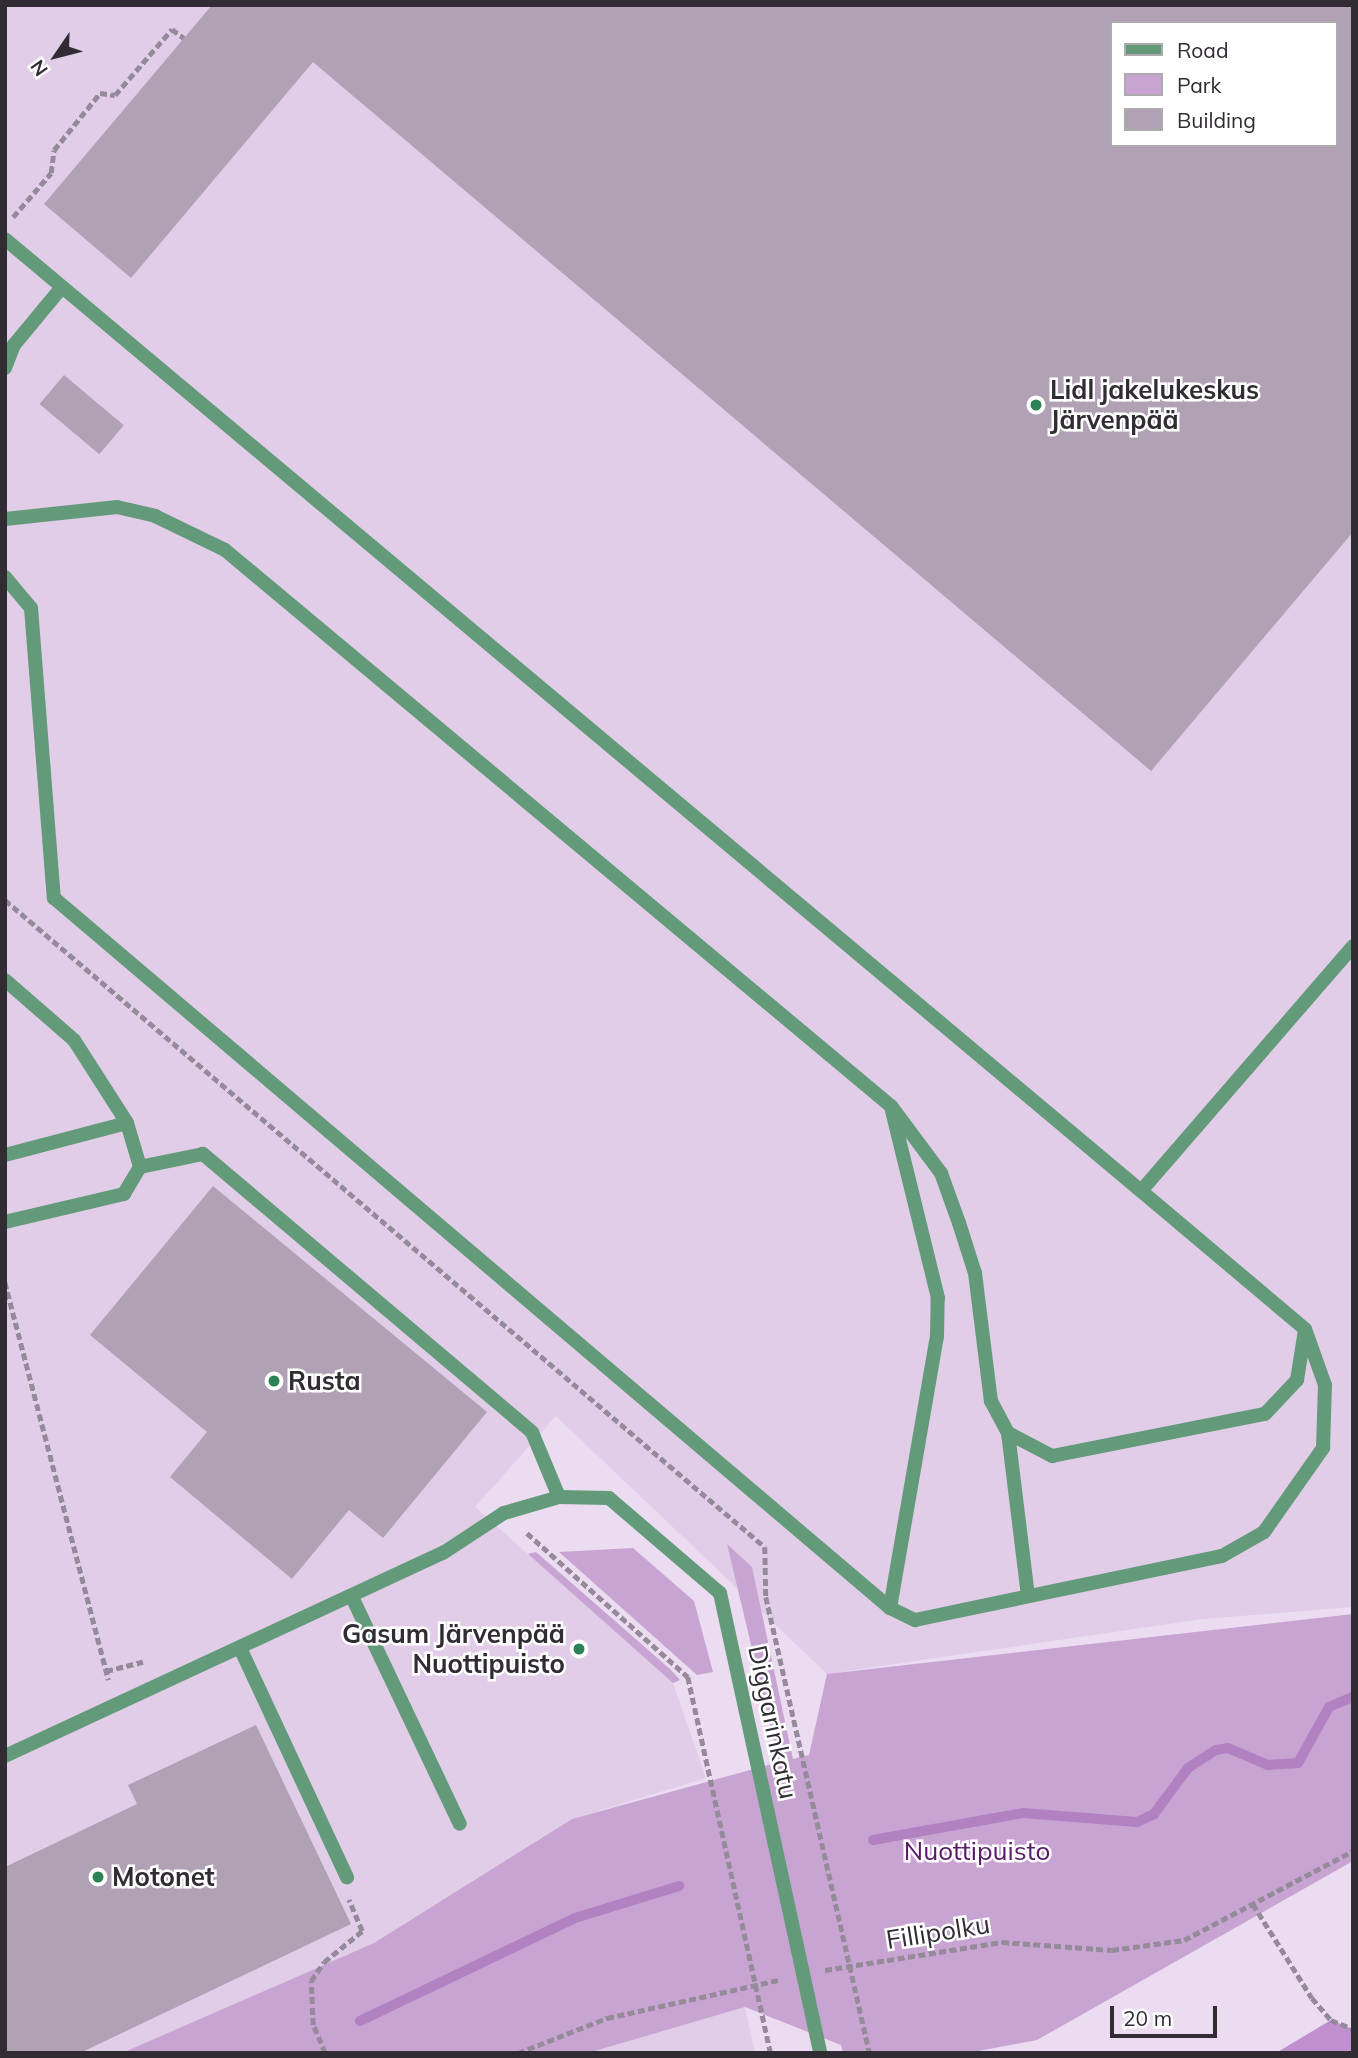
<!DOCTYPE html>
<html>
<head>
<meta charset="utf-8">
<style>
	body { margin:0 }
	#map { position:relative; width:1358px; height:2058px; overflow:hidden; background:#ebdcf1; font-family:Mulish,sans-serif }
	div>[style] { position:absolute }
	.built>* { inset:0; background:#e1cde8 }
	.green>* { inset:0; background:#c7a4d2 }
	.forest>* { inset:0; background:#c08fd0 }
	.stream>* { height:10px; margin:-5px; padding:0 5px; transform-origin:5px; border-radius:5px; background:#b281c2 }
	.building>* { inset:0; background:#b0a1b5; transform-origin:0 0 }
	.path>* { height:4.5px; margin-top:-2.25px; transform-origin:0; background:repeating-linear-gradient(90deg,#958a99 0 7px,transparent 0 10.5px) }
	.service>* { height:14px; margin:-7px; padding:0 7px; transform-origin:7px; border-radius:7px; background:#639a7a }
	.minor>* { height:14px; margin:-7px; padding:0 7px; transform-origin:7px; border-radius:7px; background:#639a7a }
	.dots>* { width:19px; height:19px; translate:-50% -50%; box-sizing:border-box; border:4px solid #fff; border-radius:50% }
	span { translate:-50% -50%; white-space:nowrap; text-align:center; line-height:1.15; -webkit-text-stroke:5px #fff; paint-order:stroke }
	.poi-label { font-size:26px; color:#312b33; font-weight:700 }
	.left { translate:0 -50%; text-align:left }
	.right { translate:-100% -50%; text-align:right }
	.street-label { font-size:26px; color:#312b33 }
	.park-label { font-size:26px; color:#571968 }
	.frame { position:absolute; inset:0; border:7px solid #312b33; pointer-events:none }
	.legend { position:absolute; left:1110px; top:21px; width:228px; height:126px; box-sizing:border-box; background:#fff; border:2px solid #adaaad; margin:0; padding:9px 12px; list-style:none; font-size:21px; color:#312b33 }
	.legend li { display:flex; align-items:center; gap:14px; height:35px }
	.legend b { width:35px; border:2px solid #adaaad }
	.north { position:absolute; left:21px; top:21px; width:70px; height:70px; -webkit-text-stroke:5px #fff; paint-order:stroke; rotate:235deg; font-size:19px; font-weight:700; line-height:28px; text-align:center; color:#312b33 }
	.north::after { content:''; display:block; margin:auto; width:24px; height:32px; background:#312b33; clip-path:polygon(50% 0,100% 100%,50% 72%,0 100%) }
	.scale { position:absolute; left:1110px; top:2006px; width:107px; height:32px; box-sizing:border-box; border:4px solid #312b33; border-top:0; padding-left:9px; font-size:21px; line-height:24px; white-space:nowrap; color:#312b33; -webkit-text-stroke:5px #fff; paint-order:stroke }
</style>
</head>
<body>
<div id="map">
	<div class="built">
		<i style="clip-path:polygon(evenodd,5px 5px,1353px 5px,1353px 1607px,1203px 1619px,827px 1674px,556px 1416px,475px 1507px,673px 1683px,706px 1778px,572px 1819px,374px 1943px,122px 2053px,5px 2053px,5px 5px,1111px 23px,1335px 23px,1335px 145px,1111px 145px,1111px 23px)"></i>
		<i style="clip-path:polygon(745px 2007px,755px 2053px,588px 2053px)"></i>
	</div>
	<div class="green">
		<i style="clip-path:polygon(727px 1544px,752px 1567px,793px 1759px,809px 1755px,827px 1674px,1353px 1614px,1353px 1861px,1037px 2040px,968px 2053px,843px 2053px,841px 2045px,745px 2007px,588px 2053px,122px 2053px,374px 1943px,572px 1819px,779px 1762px)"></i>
		<i style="clip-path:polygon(633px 1548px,694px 1601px,713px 1672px,697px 1675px,559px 1552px)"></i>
		<i style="clip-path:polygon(536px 1552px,670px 1669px,680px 1680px,673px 1683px,528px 1554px)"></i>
	</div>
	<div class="forest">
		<i style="clip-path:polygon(1331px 2020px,1353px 2029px,1353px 2053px,1276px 2053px)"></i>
	</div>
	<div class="stream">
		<i style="left:873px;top:1840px;width:152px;rotate:-10.2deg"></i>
		<i style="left:1023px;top:1813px;width:114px;rotate:4.5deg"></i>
		<i style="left:1137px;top:1822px;width:19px;rotate:-25deg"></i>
		<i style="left:1154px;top:1814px;width:57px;rotate:-53.5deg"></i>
		<i style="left:1188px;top:1768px;width:33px;rotate:-33deg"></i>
		<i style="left:1216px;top:1750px;width:12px;rotate:-9deg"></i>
		<i style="left:1228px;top:1748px;width:43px;rotate:23deg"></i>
		<i style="left:1268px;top:1765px;width:30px;rotate:-4deg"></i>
		<i style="left:1298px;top:1763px;width:64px;rotate:-61deg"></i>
		<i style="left:1329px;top:1707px;width:26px;rotate:-23deg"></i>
		<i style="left:360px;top:2021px;width:238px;rotate:-25.6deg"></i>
		<i style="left:575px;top:1918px;width:109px;rotate:-17.1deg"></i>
	</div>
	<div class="building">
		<i style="clip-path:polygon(evenodd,212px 5px,1353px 5px,1353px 532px,1151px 771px,313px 62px,131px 278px,44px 204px,212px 5px,1111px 23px,1335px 23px,1335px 145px,1111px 145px,1111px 23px)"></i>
		<i style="left:64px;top:375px;width:78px;height:38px;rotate:40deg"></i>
		<i style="clip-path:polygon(213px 1186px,487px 1412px,383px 1538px,349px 1510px,292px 1579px,170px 1477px,207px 1432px,90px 1335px)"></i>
		<i style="clip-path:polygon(256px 1725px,351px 1924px,80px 2053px,5px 2053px,5px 1867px,137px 1804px,128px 1785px)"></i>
	</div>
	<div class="path">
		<i style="left:13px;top:217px;width:58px;rotate:-49.2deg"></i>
		<i style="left:51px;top:173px;width:23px;rotate:-83deg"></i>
		<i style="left:54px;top:150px;width:73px;rotate:-51.1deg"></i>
		<i style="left:100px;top:93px;width:15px;rotate:8deg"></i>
		<i style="left:115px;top:95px;width:87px;rotate:-49.2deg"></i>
		<i style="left:172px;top:29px;width:15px;rotate:37deg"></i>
		<i style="left:5px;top:900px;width:998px;rotate:40.41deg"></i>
		<i style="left:765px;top:1547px;width:50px;rotate:88.9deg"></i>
		<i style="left:766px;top:1597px;width:468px;rotate:77.2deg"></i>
		<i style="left:5px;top:1282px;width:411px;rotate:75.4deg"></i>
		<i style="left:527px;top:1533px;width:216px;rotate:41.8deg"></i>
		<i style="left:688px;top:1677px;width:385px;rotate:77.6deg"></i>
		<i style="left:106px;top:1671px;width:38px;rotate:-14deg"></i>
		<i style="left:1253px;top:1904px;width:111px;rotate:57.9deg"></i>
		<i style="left:1312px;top:1998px;width:29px;rotate:49deg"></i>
		<i style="left:1331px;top:2020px;width:24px;rotate:22deg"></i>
		<i style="left:825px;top:1970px;width:179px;rotate:-9deg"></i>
		<i style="left:1002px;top:1942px;width:110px;rotate:4.2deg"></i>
		<i style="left:1112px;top:1950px;width:73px;rotate:-7.9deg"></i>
		<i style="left:1184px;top:1940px;width:191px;rotate:-27.8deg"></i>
		<i style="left:325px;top:2053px;width:30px;rotate:-113deg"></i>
		<i style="left:313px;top:2025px;width:44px;rotate:-92.6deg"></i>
		<i style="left:311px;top:1981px;width:23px;rotate:-56deg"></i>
		<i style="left:324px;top:1962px;width:49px;rotate:-39.2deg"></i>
		<i style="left:362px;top:1931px;width:34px;rotate:-113deg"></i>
		<i style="left:518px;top:2053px;width:96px;rotate:-21.5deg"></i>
		<i style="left:607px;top:2018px;width:176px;rotate:-12.5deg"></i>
	</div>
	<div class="service">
		<i style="left:5px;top:239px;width:1482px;rotate:39.96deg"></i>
		<i style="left:1141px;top:1191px;width:324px;rotate:-49.1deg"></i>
		<i style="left:5px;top:368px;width:25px;rotate:-69deg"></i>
		<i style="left:14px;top:345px;width:75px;rotate:-50.4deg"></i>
		<i style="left:5px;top:519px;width:113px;rotate:-6.1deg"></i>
		<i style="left:117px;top:507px;width:39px;rotate:13deg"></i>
		<i style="left:155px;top:516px;width:78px;rotate:25.9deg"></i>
		<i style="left:225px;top:550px;width:868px;rotate:39.86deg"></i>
		<i style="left:891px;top:1106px;width:84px;rotate:53.3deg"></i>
		<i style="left:941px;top:1173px;width:53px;rotate:70.2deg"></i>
		<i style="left:959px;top:1223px;width:52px;rotate:72.3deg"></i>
		<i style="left:975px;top:1273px;width:129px;rotate:82.9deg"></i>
		<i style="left:991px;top:1401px;width:36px;rotate:62deg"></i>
		<i style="left:1008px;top:1433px;width:50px;rotate:27.6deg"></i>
		<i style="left:1052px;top:1456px;width:217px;rotate:-11.2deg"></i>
		<i style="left:1265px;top:1414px;width:47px;rotate:-46.7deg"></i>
		<i style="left:1297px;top:1380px;width:51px;rotate:-80.9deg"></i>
		<i style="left:5px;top:577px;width:40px;rotate:50deg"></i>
		<i style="left:31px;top:608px;width:291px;rotate:85.5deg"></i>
		<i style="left:54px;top:898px;width:1097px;rotate:40.34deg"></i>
		<i style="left:890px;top:1608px;width:28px;rotate:26deg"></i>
		<i style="left:915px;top:1620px;width:314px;rotate:-11.8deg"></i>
		<i style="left:1222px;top:1556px;width:48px;rotate:-29.7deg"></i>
		<i style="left:1264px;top:1532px;width:103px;rotate:-54.9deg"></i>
		<i style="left:1323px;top:1448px;width:63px;rotate:-88.2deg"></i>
		<i style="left:1325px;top:1385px;width:59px;rotate:-109.7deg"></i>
		<i style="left:1305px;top:1329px;width:214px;rotate:-139.9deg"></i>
		<i style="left:5px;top:980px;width:91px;rotate:41deg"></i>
		<i style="left:74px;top:1040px;width:98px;rotate:57.4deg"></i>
		<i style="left:127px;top:1123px;width:46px;rotate:73.5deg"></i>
		<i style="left:140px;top:1167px;width:31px;rotate:121deg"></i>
		<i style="left:124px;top:1194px;width:122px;rotate:166.8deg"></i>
		<i style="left:5px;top:1155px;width:126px;rotate:-14.7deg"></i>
		<i style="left:1008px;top:1433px;width:164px;rotate:83deg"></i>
		<i style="left:352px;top:1597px;width:251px;rotate:64.6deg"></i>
		<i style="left:890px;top:1608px;width:275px;rotate:-80.2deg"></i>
		<i style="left:937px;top:1337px;width:39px;rotate:-89deg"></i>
		<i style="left:938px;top:1298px;width:193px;rotate:-103.8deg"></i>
		<i style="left:241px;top:1650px;width:251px;rotate:65deg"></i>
		<i style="left:5px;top:1756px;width:483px;rotate:-24.9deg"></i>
		<i style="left:443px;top:1553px;width:73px;rotate:-33.3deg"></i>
		<i style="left:504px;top:1513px;width:57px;rotate:-16.2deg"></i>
		<i style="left:559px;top:1497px;width:70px;rotate:-112.6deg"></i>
		<i style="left:532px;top:1432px;width:431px;rotate:-139.8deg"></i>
		<i style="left:203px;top:1154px;width:64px;rotate:168.3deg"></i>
	</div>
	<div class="minor">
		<i style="left:559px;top:1497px;width:50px;rotate:1.1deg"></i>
		<i style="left:609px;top:1498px;width:146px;rotate:40.6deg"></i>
		<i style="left:720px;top:1593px;width:471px;rotate:77.7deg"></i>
	</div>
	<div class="dots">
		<i style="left:1036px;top:405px;background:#2b8256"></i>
		<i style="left:274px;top:1381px;background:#2b8256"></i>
		<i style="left:579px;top:1649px;background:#2b8256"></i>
		<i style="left:98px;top:1877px;background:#2b8256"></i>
	</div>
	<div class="poi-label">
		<span class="left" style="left:1050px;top:405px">Lidl jakelukeskus<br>Järvenpää</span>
		<span class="left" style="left:288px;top:1381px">Rusta</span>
		<span class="right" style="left:565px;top:1649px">Gasum Järvenpää<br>Nuottipuisto</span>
		<span class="left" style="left:112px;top:1877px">Motonet</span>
	</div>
	<div class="street-label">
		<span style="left:773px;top:1722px;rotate:78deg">Diggarinkatu</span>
		<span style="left:938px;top:1932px;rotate:-9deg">Fillipolku</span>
	</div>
	<div class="park-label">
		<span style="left:977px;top:1851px">Nuottipuisto</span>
	</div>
	<div class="frame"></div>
	<ul class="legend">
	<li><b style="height:9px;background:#639a7a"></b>Road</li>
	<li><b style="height:19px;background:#c7a4d2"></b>Park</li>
	<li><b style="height:19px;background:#b0a1b5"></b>Building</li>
	</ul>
	<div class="north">N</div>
	<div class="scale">20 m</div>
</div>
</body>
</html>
